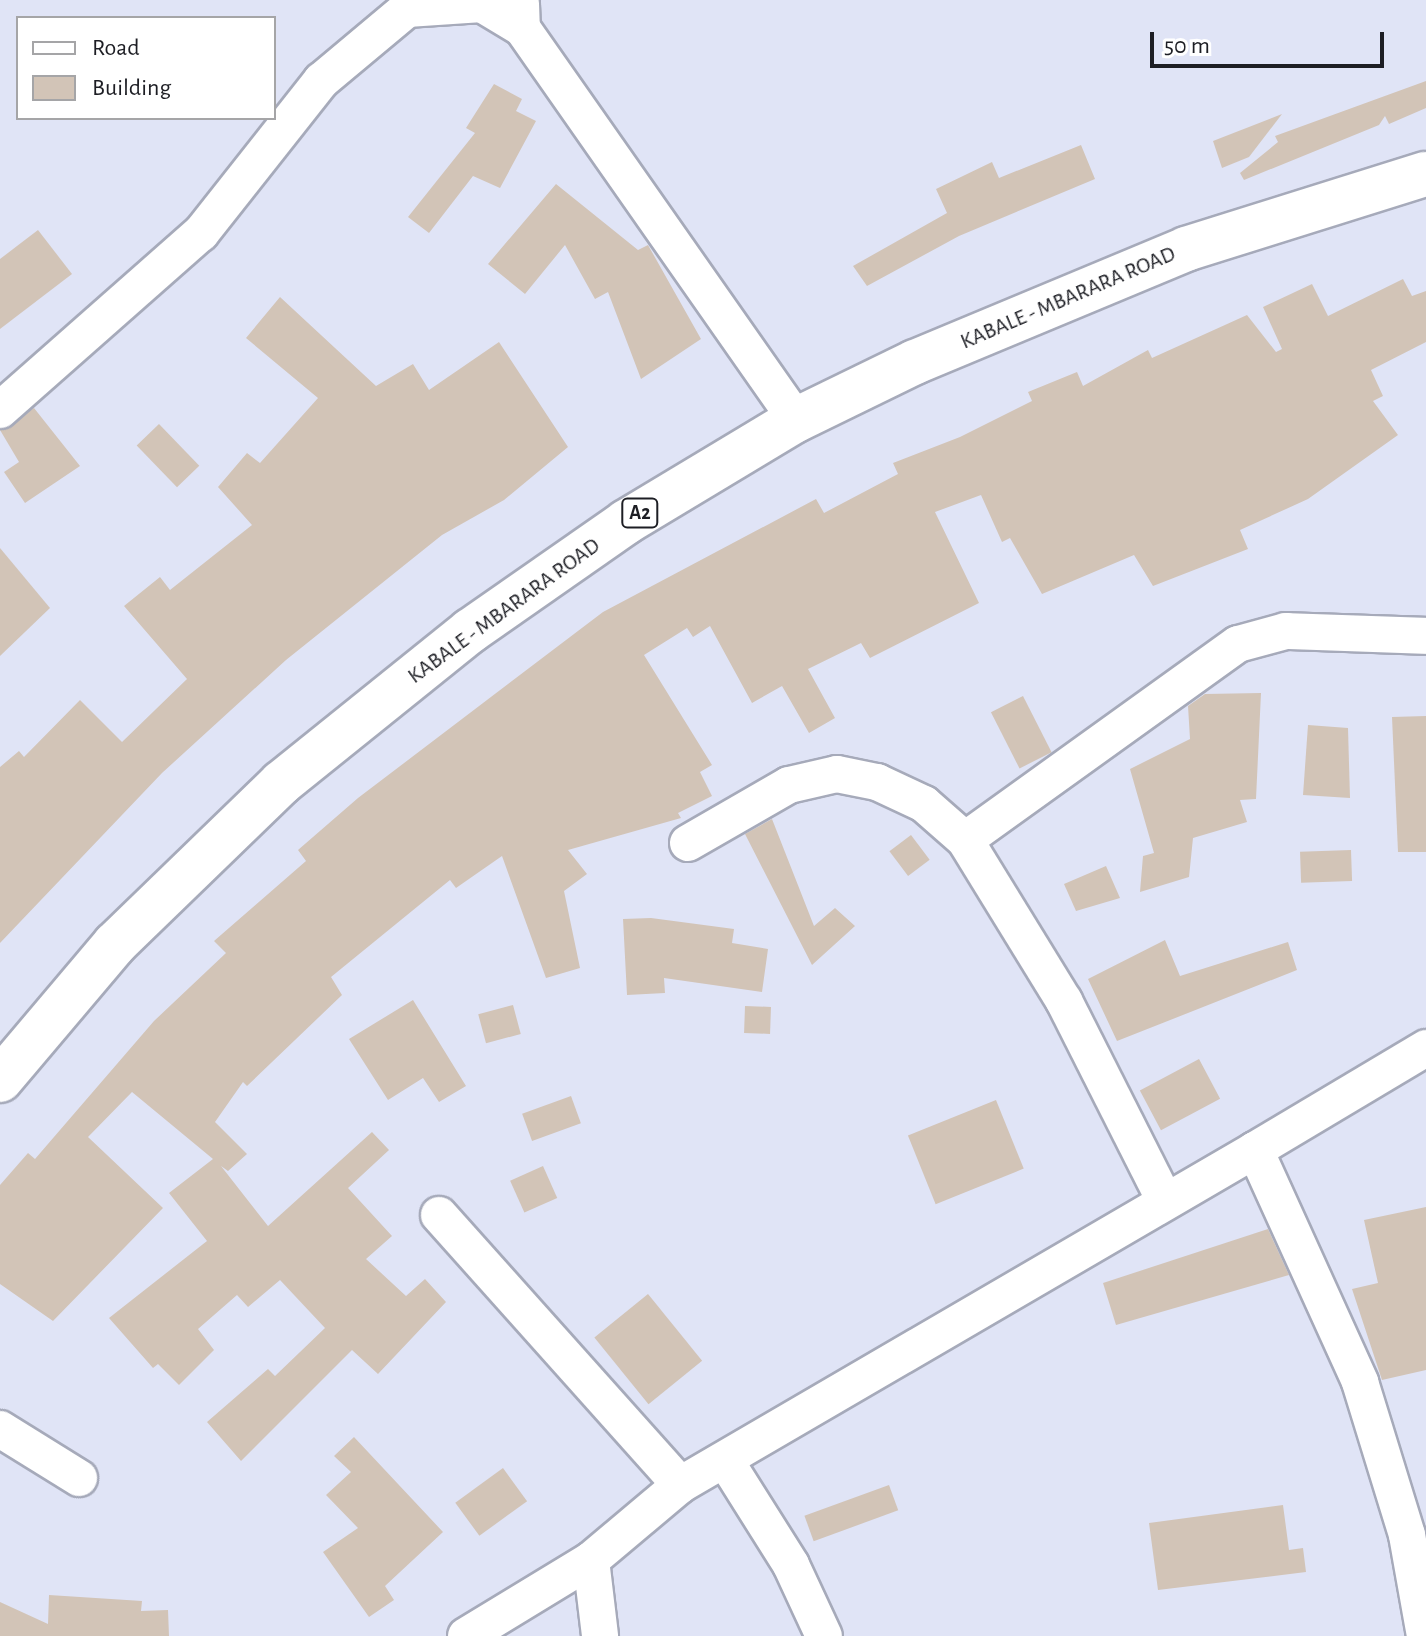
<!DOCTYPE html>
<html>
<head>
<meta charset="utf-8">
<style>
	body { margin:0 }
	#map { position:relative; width:1426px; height:1636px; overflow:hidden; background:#e0e4f6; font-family:"Alegreya Sans",sans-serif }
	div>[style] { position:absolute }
	.building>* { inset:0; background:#d2c4b7; transform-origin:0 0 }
	.roads { filter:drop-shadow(2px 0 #a6aaba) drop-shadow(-2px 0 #a6aaba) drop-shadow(0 2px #a6aaba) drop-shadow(0 -2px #a6aaba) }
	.minor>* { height:36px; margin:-18px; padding:0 18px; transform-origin:18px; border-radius:18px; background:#fff }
	.primary>* { height:44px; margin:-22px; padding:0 22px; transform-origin:22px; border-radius:22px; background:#fff }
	span { translate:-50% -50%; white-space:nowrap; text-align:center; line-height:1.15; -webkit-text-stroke:7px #fff; paint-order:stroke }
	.shield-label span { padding:2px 6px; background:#fff; border:2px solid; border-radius:6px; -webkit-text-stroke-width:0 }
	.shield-label { font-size:20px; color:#1d1e24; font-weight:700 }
	.street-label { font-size:22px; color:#1d1e24 }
	.legend { position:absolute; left:16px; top:16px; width:260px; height:104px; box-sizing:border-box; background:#fff; border:2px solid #a5a5a7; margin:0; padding:10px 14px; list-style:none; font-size:24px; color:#1d1e24 }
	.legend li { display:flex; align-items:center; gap:16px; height:40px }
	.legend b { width:40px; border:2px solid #a5a5a7 }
	.scale { position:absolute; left:1150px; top:32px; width:234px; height:36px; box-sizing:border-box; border:4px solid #1d1e24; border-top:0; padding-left:10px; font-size:24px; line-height:28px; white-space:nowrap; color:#1d1e24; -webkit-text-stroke:6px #fff; paint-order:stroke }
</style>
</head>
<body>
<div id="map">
	<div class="building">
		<i style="clip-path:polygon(1426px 81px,1426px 108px,1389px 124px,1385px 116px,1379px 125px,1244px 180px,1240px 173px,1278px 142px,1275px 136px)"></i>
		<i style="clip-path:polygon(494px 84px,522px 99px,516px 111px,536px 121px,500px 188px,473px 176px,429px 233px,408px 217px,475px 133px,466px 128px)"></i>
		<i style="clip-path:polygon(1282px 114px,1249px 157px,1222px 168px,1213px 141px)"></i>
		<i style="clip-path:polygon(1081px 145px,1095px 179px,959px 236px,867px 286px,853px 266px,947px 213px,936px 189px,992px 162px,999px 178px)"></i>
		<i style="clip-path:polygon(556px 184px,638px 250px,648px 245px,701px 339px,641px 379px,608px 292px,595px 299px,565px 245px,525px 294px,488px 264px)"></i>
		<i style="clip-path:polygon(38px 230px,72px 274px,0 329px,0 259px)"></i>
		<i style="clip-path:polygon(1403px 279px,1412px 296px,1426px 291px,1426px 342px,1371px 370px,1383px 396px,1373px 401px,1398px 435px,1308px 499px,1240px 530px,1248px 549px,1153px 586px,1134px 555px,1042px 594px,1010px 538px,1002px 542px,981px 495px,935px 512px,979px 603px,870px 658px,861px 643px,808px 669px,835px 718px,809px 733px,782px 686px,752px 703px,710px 626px,693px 637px,687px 628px,644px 655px,712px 765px,700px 772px,712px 796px,678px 813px,681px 818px,568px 850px,587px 874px,564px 891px,580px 968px,546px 978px,502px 856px,456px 888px,450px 880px,331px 977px,342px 995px,247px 1086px,243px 1082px,215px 1122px,247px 1154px,228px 1171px,221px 1166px,268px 1226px,372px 1132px,389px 1150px,348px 1188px,392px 1236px,366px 1259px,406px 1296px,425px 1279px,446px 1302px,378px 1374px,352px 1350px,241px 1461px,207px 1422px,268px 1369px,275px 1376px,325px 1328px,280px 1280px,248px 1307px,237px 1295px,198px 1329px,214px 1350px,179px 1385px,158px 1364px,153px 1368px,109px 1318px,207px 1241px,169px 1193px,213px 1159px,132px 1092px,88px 1137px,163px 1208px,53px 1321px,0 1284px,0 1185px,28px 1153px,35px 1159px,154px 1021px,226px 953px,214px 941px,306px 861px,298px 850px,358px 798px,603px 612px,816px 499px,824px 513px,898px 474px,893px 463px,960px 437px,1032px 401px,1028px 392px,1077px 372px,1083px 386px,1148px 350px,1152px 358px,1247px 315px,1276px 352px,1282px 349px,1263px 307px,1312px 284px,1328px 316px)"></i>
		<i style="clip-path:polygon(280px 297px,376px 386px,413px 364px,429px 390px,499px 342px,568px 447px,504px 500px,442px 535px,286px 660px,162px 773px,0 943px,0 767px,19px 751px,24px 757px,80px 700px,122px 742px,187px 679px,124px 606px,160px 577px,170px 590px,252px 525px,218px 487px,247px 453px,260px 463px,318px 398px,246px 338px)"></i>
		<i style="clip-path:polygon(34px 408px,80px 466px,25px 503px,4px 472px,19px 462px,0 430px)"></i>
		<i style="left:159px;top:424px;width:58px;height:31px;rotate:46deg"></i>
		<i style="clip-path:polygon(0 548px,50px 608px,0 656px)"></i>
		<i style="clip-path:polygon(1261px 693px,1256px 799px,1240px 800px,1247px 822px,1193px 838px,1189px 877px,1140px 892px,1143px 856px,1154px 853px,1130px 769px,1190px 739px,1188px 706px,1205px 694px)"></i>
		<i style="left:1023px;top:696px;width:63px;height:36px;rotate:63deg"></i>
		<i style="clip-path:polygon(1426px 716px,1426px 852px,1398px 852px,1392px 717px)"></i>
		<i style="clip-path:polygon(1308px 725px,1348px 728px,1350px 798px,1303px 795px)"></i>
		<i style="clip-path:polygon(772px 819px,814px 926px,835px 908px,855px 926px,812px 965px,745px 834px)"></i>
		<i style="left:911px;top:835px;width:31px;height:27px;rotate:53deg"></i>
		<i style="left:1351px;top:850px;width:31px;height:51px;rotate:88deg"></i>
		<i style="clip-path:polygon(1106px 866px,1120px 898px,1076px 911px,1064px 884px)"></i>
		<i style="clip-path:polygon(651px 918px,734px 929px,732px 943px,768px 949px,762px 992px,664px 978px,665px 993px,627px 995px,623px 919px)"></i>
		<i style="clip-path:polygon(1165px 940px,1180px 976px,1288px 942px,1297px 970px,1117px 1041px,1088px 979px)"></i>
		<i style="clip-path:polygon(413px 1000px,466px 1086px,439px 1102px,423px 1078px,388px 1100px,349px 1039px)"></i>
		<i style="left:513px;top:1005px;width:30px;height:36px;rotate:75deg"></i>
		<i style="left:745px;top:1006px;width:26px;height:27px;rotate:2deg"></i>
		<i style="left:1199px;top:1059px;width:45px;height:67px;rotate:62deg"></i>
		<i style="left:571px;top:1096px;width:29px;height:52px;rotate:70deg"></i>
		<i style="left:996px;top:1100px;width:74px;height:95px;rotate:68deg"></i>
		<i style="left:543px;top:1166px;width:35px;height:36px;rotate:66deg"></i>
		<i style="clip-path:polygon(1426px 1207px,1426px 1370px,1382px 1380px,1352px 1289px,1378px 1283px,1364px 1220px)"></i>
		<i style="clip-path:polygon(1268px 1229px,1289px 1275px,1116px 1325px,1103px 1283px)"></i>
		<i style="left:648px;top:1294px;width:86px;height:69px;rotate:51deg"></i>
		<i style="clip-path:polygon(354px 1437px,443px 1532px,385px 1586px,394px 1600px,369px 1617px,323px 1552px,358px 1528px,326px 1495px,351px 1472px,334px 1456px)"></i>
		<i style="left:503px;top:1468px;width:41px;height:59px;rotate:54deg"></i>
		<i style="left:889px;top:1485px;width:27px;height:90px;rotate:70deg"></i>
		<i style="clip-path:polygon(1283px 1505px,1289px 1550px,1303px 1548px,1306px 1572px,1158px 1590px,1149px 1523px)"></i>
		<i style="clip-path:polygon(49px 1595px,142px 1601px,141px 1611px,168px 1610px,169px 1636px,0 1636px,0 1602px,48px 1624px)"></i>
	</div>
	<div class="roads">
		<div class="minor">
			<i style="left:521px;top:4px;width:24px;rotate:88deg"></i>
			<i style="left:522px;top:28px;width:478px;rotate:55deg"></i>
			<i style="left:0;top:410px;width:268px;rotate:-41.4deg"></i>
			<i style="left:201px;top:233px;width:194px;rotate:-51.7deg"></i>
			<i style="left:321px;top:81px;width:112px;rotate:-39.9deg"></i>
			<i style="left:407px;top:9px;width:75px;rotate:-3.8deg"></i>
			<i style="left:482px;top:4px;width:47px;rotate:31deg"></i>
			<i style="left:965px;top:840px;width:336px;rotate:-35.7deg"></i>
			<i style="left:1238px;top:644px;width:50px;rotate:-15.2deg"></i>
			<i style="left:1286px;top:631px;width:140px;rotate:2deg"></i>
			<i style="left:688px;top:843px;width:116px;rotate:-29.9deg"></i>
			<i style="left:789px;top:785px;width:49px;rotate:-12.9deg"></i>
			<i style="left:837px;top:774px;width:41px;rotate:11.3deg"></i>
			<i style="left:877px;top:782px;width:52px;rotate:25.1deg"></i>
			<i style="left:924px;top:804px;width:55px;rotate:41.3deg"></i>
			<i style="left:965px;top:840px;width:189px;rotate:58.4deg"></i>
			<i style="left:1064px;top:1001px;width:224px;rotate:63.2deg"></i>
			<i style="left:1255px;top:1150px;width:199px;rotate:-30.8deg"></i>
			<i style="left:439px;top:1215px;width:362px;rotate:48.2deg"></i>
			<i style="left:0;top:1429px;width:93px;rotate:31.8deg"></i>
			<i style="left:725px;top:1460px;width:124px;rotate:57.8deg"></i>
			<i style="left:791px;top:1565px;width:78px;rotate:65.1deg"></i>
			<i style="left:591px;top:1560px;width:77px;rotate:83.2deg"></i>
			<i style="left:466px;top:1636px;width:146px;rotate:-31.3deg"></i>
			<i style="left:591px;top:1560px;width:116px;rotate:-40.1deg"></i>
			<i style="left:680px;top:1485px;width:665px;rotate:-30.23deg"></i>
			<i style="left:1255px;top:1150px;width:255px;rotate:65.6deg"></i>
			<i style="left:1360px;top:1382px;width:160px;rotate:72.9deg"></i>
			<i style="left:1407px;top:1535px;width:103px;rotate:79.9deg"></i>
		</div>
		<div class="primary">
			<i style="left:0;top:1080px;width:178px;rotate:-49.8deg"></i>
			<i style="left:115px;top:944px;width:231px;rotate:-44.1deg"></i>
			<i style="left:281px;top:783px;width:243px;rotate:-38.8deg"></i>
			<i style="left:470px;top:631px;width:190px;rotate:-34.9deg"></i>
			<i style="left:626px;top:522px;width:198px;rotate:-31deg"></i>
			<i style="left:796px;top:420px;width:132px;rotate:-26deg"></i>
			<i style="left:915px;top:362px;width:294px;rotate:-22.6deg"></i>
			<i style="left:1186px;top:249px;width:251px;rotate:-17.4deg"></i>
		</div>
	</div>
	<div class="shield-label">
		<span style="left:640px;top:513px">A2</span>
	</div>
	<div class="street-label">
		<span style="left:1068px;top:298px;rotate:-23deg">KABALE - MBARARA ROAD</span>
		<span style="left:504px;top:611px;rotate:-36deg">KABALE - MBARARA ROAD</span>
	</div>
	<ul class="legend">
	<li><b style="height:10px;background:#fff"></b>Road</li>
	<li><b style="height:22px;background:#d2c4b7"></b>Building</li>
	</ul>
	<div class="scale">50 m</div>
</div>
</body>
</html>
